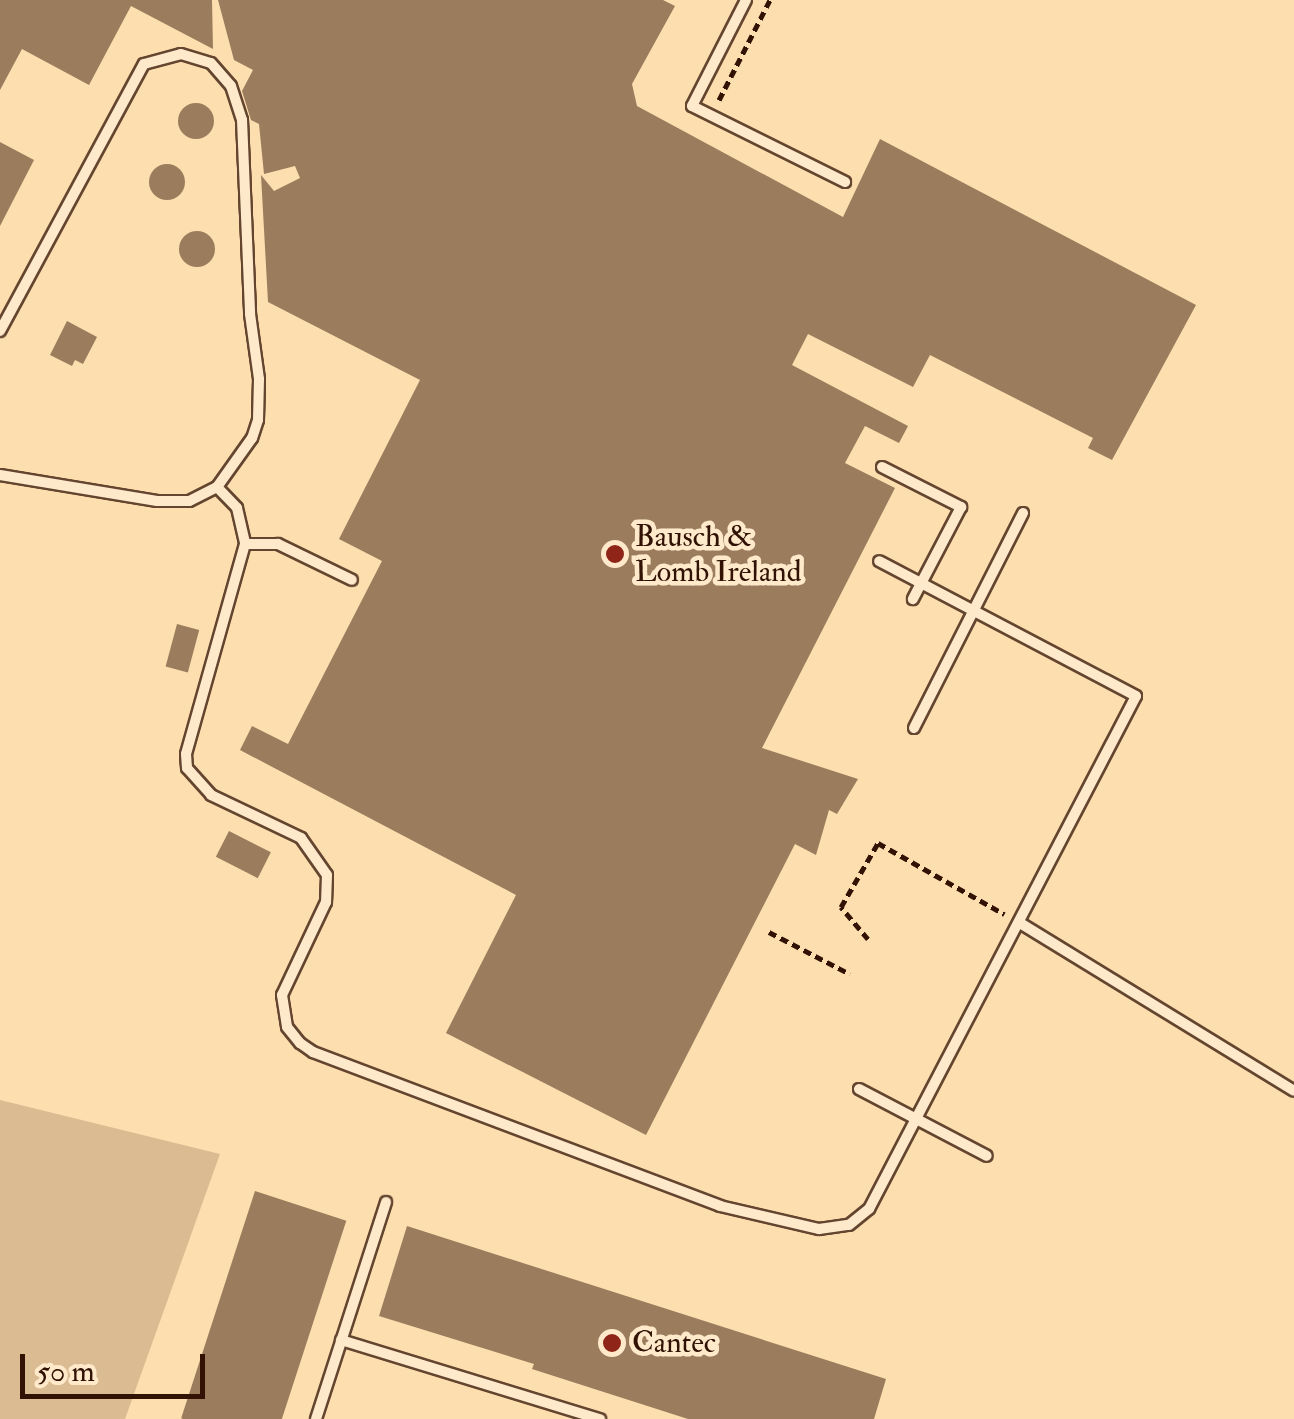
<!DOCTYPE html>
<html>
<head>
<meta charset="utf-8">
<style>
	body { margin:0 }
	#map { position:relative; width:1294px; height:1419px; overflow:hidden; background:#fddeaf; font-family:"IM FELL Double Pica",serif }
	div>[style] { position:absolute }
	.green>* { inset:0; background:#dabb92 }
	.building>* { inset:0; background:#9b7c5d; transform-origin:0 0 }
	.round { border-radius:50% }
	.path>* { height:5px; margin-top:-2.5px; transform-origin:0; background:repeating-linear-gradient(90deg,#311204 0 8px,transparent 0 13px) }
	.roads { filter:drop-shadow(2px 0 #64452f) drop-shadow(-2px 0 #64452f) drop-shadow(0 2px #64452f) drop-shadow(0 -2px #64452f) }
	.lane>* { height:10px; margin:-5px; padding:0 5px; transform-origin:5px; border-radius:5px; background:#feeacb }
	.dots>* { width:28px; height:28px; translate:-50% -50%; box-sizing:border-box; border:5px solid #feeacb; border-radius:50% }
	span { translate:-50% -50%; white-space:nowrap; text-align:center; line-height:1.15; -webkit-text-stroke:9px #feeacb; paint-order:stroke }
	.poi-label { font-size:30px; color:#311204 }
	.left { translate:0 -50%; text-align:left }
	.scale { position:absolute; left:20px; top:1354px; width:185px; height:45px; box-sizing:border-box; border:5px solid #311204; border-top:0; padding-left:12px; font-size:30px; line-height:35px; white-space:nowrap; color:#311204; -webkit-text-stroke:8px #feeacb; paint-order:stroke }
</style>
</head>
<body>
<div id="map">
	<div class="green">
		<i style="clip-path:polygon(0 1100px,220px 1154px,125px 1419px,0 1419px)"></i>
	</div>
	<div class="building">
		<i style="clip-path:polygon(0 0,212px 0,213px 49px,131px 6px,89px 85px,22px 49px,0 90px)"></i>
		<i style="clip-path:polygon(218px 0,663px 0,675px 6px,632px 84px,637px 106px,843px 217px,880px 139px,1196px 305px,1112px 460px,1088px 448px,1093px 438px,930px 355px,913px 387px,808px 334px,792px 365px,908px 426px,899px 443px,865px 426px,845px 463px,895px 488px,762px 748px,858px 779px,837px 814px,829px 810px,816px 855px,795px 844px,646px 1135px,446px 1033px,516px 895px,240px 750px,252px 726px,288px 744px,382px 561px,339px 539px,420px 380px,268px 302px,261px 175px,274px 191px,300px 178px,295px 166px,264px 174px,259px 124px,251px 120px,242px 91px,253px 70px,234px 60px)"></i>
		<i class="round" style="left:178px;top:103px;width:36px;height:36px"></i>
		<i style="clip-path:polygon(0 142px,34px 160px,0 226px)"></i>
		<i class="round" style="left:149px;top:164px;width:36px;height:36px"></i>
		<i class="round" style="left:179px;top:231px;width:36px;height:36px"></i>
		<i style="clip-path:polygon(67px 321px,97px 337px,83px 364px,75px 360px,72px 366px,50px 355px)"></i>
		<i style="left:177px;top:624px;width:23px;height:44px;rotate:15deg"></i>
		<i style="left:229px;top:831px;width:47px;height:29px;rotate:27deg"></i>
		<i style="left:255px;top:1191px;width:96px;height:239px;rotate:18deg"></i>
		<i style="clip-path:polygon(407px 1226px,886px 1379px,874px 1419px,688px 1419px,532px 1369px,534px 1364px,379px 1316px)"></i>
	</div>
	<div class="path">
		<i style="left:719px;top:100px;width:112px;rotate:-63deg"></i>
		<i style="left:769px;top:932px;width:91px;rotate:27.4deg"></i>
		<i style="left:868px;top:939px;width:42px;rotate:-130.2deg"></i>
		<i style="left:841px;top:907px;width:74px;rotate:-60deg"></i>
		<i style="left:878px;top:843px;width:145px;rotate:29.4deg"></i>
	</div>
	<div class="roads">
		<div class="lane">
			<i style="left:746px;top:0;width:119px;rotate:117deg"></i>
			<i style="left:692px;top:106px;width:171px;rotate:26.4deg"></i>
			<i style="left:0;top:331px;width:303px;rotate:-61.7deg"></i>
			<i style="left:144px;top:64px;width:38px;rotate:-15deg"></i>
			<i style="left:181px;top:54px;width:31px;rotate:17deg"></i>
			<i style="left:211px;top:63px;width:30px;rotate:49deg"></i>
			<i style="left:231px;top:86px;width:36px;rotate:72deg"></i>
			<i style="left:242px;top:120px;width:194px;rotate:87.6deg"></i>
			<i style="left:250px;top:314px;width:66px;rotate:82.1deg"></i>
			<i style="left:259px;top:379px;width:41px;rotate:91.4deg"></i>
			<i style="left:258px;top:420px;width:19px;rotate:108deg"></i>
			<i style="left:252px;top:438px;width:60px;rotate:125.5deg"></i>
			<i style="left:217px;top:487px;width:31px;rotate:153deg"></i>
			<i style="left:189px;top:501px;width:32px;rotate:180deg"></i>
			<i style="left:157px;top:501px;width:159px;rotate:-170.6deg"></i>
			<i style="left:882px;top:467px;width:89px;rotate:26.9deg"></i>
			<i style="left:961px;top:507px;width:104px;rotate:117.6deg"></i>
			<i style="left:217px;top:487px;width:29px;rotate:46deg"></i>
			<i style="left:237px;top:508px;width:37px;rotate:77deg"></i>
			<i style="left:245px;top:544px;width:218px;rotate:105.7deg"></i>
			<i style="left:186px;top:754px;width:14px;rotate:86deg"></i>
			<i style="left:187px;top:768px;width:36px;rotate:48deg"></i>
			<i style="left:211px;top:795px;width:100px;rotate:25.5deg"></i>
			<i style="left:301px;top:838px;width:45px;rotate:54.9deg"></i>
			<i style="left:327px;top:875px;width:27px;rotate:92deg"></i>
			<i style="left:326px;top:902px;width:103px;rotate:115.3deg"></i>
			<i style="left:282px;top:995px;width:32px;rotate:81deg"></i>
			<i style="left:287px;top:1027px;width:21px;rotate:51deg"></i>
			<i style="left:300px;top:1043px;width:16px;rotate:35deg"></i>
			<i style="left:313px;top:1052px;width:435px;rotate:20.7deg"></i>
			<i style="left:720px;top:1206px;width:102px;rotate:13.1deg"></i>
			<i style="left:819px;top:1229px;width:30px;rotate:-8deg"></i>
			<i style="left:849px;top:1225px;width:26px;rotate:-39deg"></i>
			<i style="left:869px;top:1209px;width:578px;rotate:-62.5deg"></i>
			<i style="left:1136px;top:696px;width:290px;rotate:-152.3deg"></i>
			<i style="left:245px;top:544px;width:33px"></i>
			<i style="left:278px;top:544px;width:82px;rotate:25.9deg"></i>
			<i style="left:914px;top:728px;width:241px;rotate:-63.1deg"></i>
			<i style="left:1020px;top:923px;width:321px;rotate:31.5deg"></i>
			<i style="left:859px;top:1089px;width:144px;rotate:27.6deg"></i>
			<i style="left:341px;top:1340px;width:271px;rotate:17deg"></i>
			<i style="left:316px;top:1419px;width:228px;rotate:-72.1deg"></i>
		</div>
	</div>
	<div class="dots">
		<i style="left:615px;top:554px;background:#8f2418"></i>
		<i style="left:612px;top:1343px;background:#8f2418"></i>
	</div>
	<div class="poi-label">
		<span class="left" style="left:635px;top:554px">Bausch &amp;<br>Lomb Ireland</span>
		<span class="left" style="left:632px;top:1343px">Cantec</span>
	</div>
	<div class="scale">50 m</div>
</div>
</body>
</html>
